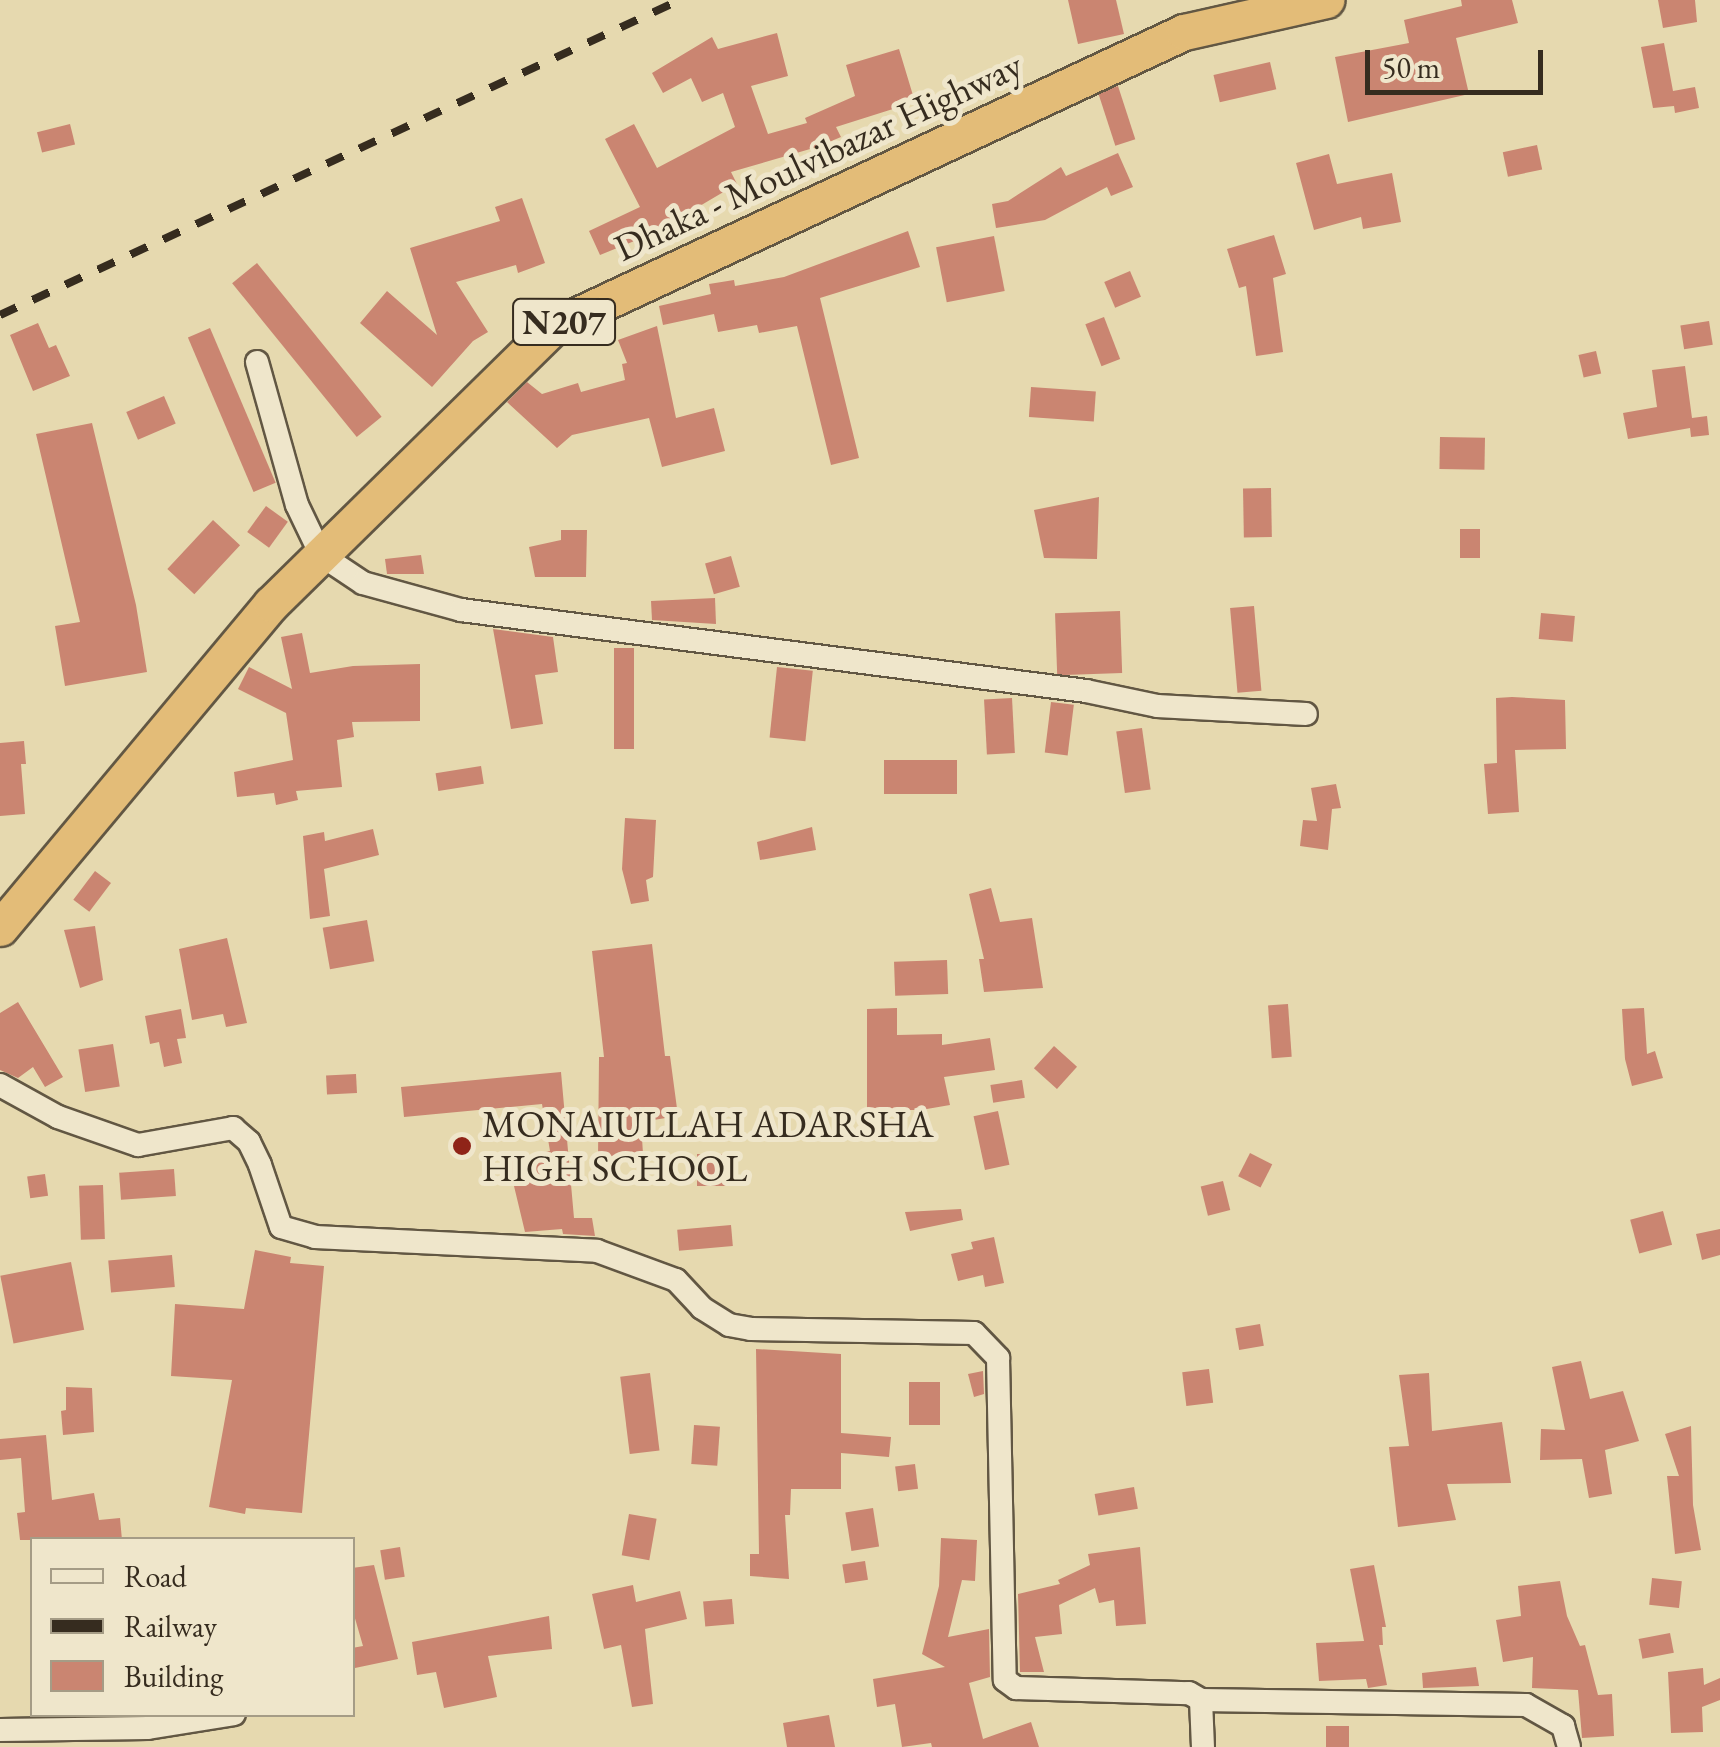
<!DOCTYPE html>
<html>
<head>
<meta charset="utf-8">
<style>
	body { margin:0 }
	#map { position:relative; width:1720px; height:1747px; overflow:hidden; background:#e6d9af; font-family:"EB Garamond",serif }
	div>[style] { position:absolute }
	.building>* { inset:0; background:#ca8571; transform-origin:0 0 }
	.roads { filter:drop-shadow(2px 0 #625743) drop-shadow(-2px 0 #625743) drop-shadow(0 2px #625743) drop-shadow(0 -2px #625743) }
	.minor>* { height:22px; margin:-11px; padding:0 11px; transform-origin:11px; border-radius:11px; background:#efe6cb }
	.trunk>* { height:35px; margin:-17.5px; padding:0 17.5px; transform-origin:17.5px; border-radius:17.5px; background:#e3bc78 }
	.rail>* { height:8px; margin-top:-4px; transform-origin:0; background:repeating-linear-gradient(90deg,#362c1f 0 18px,transparent 0 36px) }
	.dots>* { width:28px; height:28px; translate:-50% -50%; box-sizing:border-box; border:5px solid #efe6cb; border-radius:50% }
	span { translate:-50% -50%; white-space:nowrap; text-align:center; line-height:1.15; -webkit-text-stroke:10px #efe6cb; paint-order:stroke }
	.shield-label span { padding:2px 8px; background:#efe6cb; border:2px solid; border-radius:8px; -webkit-text-stroke-width:0 }
	.shield-label { font-size:35px; color:#362c1f; font-weight:700 }
	.street-label { font-size:38px; color:#362c1f }
	.poi-label { font-size:38px; color:#362c1f }
	.left { translate:0 -50%; text-align:left }
	.legend { position:absolute; left:30px; top:1537px; width:325px; height:180px; box-sizing:border-box; background:#efe6cb; border:2px solid #a59c86; margin:0; padding:12px 18px; list-style:none; font-size:30px; color:#362c1f }
	.legend li { display:flex; align-items:center; gap:20px; height:50px }
	.legend b { width:50px; border:2px solid #a59c86 }
	.scale { position:absolute; left:1365px; top:50px; width:178px; height:45px; box-sizing:border-box; border:5px solid #362c1f; border-top:0; padding-left:12px; font-size:30px; line-height:35px; white-space:nowrap; color:#362c1f; -webkit-text-stroke:8px #efe6cb; paint-order:stroke }
</style>
</head>
<body>
<div id="map">
	<div class="building">
		<i style="clip-path:polygon(1068px 0,1116px 0,1124px 34px,1078px 44px)"></i>
		<i style="clip-path:polygon(1461px 0,1512px 0,1518px 23px,1456px 38px,1469px 94px,1348px 122px,1335px 57px,1409px 43px,1404px 20px,1462px 6px)"></i>
		<i style="clip-path:polygon(1658px 0,1695px 0,1697px 22px,1663px 28px)"></i>
		<i style="clip-path:polygon(777px 33px,788px 76px,751px 86px,768px 134px,807px 123px,805px 118px,855px 96px,846px 65px,899px 49px,915px 102px,836px 127px,841px 137px,817px 147px,731px 172px,737px 184px,654px 233px,600px 255px,589px 231px,640px 207px,605px 139px,634px 124px,657px 168px,735px 127px,723px 93px,702px 102px,691px 78px,663px 93px,652px 73px,712px 37px,718px 49px)"></i>
		<i style="clip-path:polygon(1664px 43px,1673px 91px,1695px 87px,1699px 108px,1675px 113px,1674px 106px,1653px 108px,1641px 47px)"></i>
		<i style="left:1270px;top:62px;width:28px;height:58px;rotate:77deg"></i>
		<i style="left:1118px;top:86px;width:56px;height:21px;rotate:72deg"></i>
		<i style="left:70px;top:124px;width:21px;height:34px;rotate:76deg"></i>
		<i style="left:1537px;top:145px;width:25px;height:35px;rotate:78deg"></i>
		<i style="clip-path:polygon(1118px 153px,1133px 187px,1111px 196px,1107px 187px,1045px 220px,996px 228px,992px 204px,1008px 201px,1061px 167px,1066px 176px)"></i>
		<i style="clip-path:polygon(1329px 154px,1337px 184px,1392px 173px,1401px 222px,1363px 229px,1361px 217px,1314px 230px,1296px 163px)"></i>
		<i style="clip-path:polygon(522px 198px,545px 263px,518px 273px,516px 265px,456px 282px,488px 332px,473px 341px,432px 387px,360px 323px,387px 291px,437px 335px,410px 248px,500px 221px,495px 207px)"></i>
		<i style="clip-path:polygon(908px 231px,920px 267px,820px 298px,859px 458px,831px 465px,797px 326px,759px 333px,757px 325px,718px 332px,714px 314px,663px 325px,659px 306px,711px 294px,709px 284px,734px 280px,735px 286px,784px 277px)"></i>
		<i style="clip-path:polygon(1274px 235px,1286px 274px,1273px 278px,1283px 352px,1256px 356px,1246px 286px,1239px 288px,1227px 249px)"></i>
		<i style="left:994px;top:236px;width:56px;height:59px;rotate:79deg"></i>
		<i style="left:257px;top:263px;width:198px;height:32px;rotate:51deg"></i>
		<i style="left:1130px;top:271px;width:28px;height:28px;rotate:67deg"></i>
		<i style="left:1104px;top:317px;width:45px;height:20px;rotate:69deg"></i>
		<i style="left:1709px;top:321px;width:24px;height:29px;rotate:81deg"></i>
		<i style="clip-path:polygon(38px 323px,49px 348px,56px 345px,70px 376px,33px 391px,10px 335px)"></i>
		<i style="clip-path:polygon(657px 326px,676px 418px,714px 408px,725px 451px,662px 467px,649px 418px,572px 435px,557px 448px,507px 402px,527px 382px,542px 394px,578px 383px,581px 392px,625px 380px,622px 364px,627px 363px,618px 340px)"></i>
		<i style="left:210px;top:328px;width:168px;height:24px;rotate:67deg"></i>
		<i style="left:1596px;top:351px;width:23px;height:18px;rotate:77deg"></i>
		<i style="clip-path:polygon(1685px 366px,1692px 418px,1707px 416px,1709px 435px,1691px 437px,1690px 428px,1628px 439px,1623px 413px,1657px 407px,1652px 370px)"></i>
		<i style="left:1031px;top:387px;width:65px;height:30px;rotate:4deg"></i>
		<i style="left:164px;top:396px;width:30px;height:41px;rotate:67deg"></i>
		<i style="clip-path:polygon(92px 423px,136px 605px,147px 672px,65px 686px,55px 626px,80px 622px,36px 434px)"></i>
		<i style="left:1440px;top:437px;width:45px;height:32px;rotate:1deg"></i>
		<i style="left:1271px;top:488px;width:49px;height:28px;rotate:89deg"></i>
		<i style="clip-path:polygon(1099px 497px,1097px 559px,1044px 558px,1034px 510px)"></i>
		<i style="left:266px;top:506px;width:27px;height:32px;rotate:36deg"></i>
		<i style="left:213px;top:520px;width:37px;height:67px;rotate:43deg"></i>
		<i style="left:1460px;top:529px;width:20px;height:29px"></i>
		<i style="clip-path:polygon(561px 530px,587px 530px,586px 577px,535px 577px,529px 547px,561px 540px)"></i>
		<i style="clip-path:polygon(421px 555px,424px 574px,387px 574px,385px 559px)"></i>
		<i style="left:731px;top:556px;width:32px;height:27px;rotate:74deg"></i>
		<i style="clip-path:polygon(715px 598px,716px 624px,652px 620px,651px 601px)"></i>
		<i style="left:1254px;top:606px;width:85px;height:24px;rotate:85deg"></i>
		<i style="left:1120px;top:611px;width:62px;height:65px;rotate:88deg"></i>
		<i style="left:1541px;top:613px;width:34px;height:26px;rotate:5deg"></i>
		<i style="clip-path:polygon(493px 629px,553px 637px,558px 672px,535px 675px,543px 724px,511px 729px)"></i>
		<i style="clip-path:polygon(302px 633px,310px 673px,353px 666px,420px 664px,420px 721px,352px 722px,354px 737px,337px 740px,342px 787px,296px 791px,298px 800px,276px 805px,274px 793px,237px 797px,234px 772px,293px 760px,286px 713px,238px 689px,249px 667px,292px 689px,281px 637px)"></i>
		<i style="left:614px;top:648px;width:20px;height:101px"></i>
		<i style="left:777px;top:667px;width:36px;height:71px;rotate:6deg"></i>
		<i style="clip-path:polygon(1512px 697px,1565px 700px,1566px 749px,1515px 750px,1519px 812px,1488px 814px,1484px 764px,1497px 763px,1496px 698px)"></i>
		<i style="left:1012px;top:698px;width:55px;height:28px;rotate:87deg"></i>
		<i style="left:1051px;top:702px;width:23px;height:51px;rotate:7deg"></i>
		<i style="left:1142px;top:728px;width:62px;height:26px;rotate:82deg"></i>
		<i style="clip-path:polygon(24px 741px,26px 764px,21px 764px,25px 814px,0 816px,0 743px)"></i>
		<i style="left:957px;top:760px;width:34px;height:73px;rotate:90deg"></i>
		<i style="left:481px;top:766px;width:18px;height:46px;rotate:81deg"></i>
		<i style="clip-path:polygon(1336px 784px,1341px 808px,1332px 809px,1328px 850px,1300px 846px,1303px 820px,1317px 821px,1311px 788px)"></i>
		<i style="clip-path:polygon(625px 818px,656px 820px,653px 877px,646px 880px,649px 901px,631px 904px,622px 869px)"></i>
		<i style="clip-path:polygon(812px 827px,816px 850px,760px 860px,757px 842px)"></i>
		<i style="clip-path:polygon(373px 829px,379px 855px,324px 869px,330px 916px,310px 919px,303px 836px,324px 832px,325px 841px)"></i>
		<i style="left:95px;top:871px;width:20px;height:36px;rotate:37deg"></i>
		<i style="clip-path:polygon(991px 888px,1000px 922px,1032px 918px,1043px 988px,984px 992px,979px 959px,984px 959px,969px 894px)"></i>
		<i style="left:367px;top:920px;width:42px;height:45px;rotate:80deg"></i>
		<i style="clip-path:polygon(95px 926px,103px 980px,80px 988px,64px 930px)"></i>
		<i style="clip-path:polygon(227px 938px,247px 1023px,226px 1027px,223px 1014px,192px 1020px,179px 949px)"></i>
		<i style="clip-path:polygon(652px 944px,665px 1056px,670px 1056px,678px 1116px,641px 1122px,643px 1154px,598px 1157px,599px 1057px,604px 1057px,592px 951px)"></i>
		<i style="left:947px;top:960px;width:34px;height:53px;rotate:88deg"></i>
		<i style="clip-path:polygon(18px 1002px,63px 1077px,45px 1087px,33px 1067px,18px 1078px,0 1070px,0 1013px)"></i>
		<i style="left:1288px;top:1004px;width:53px;height:20px;rotate:86deg"></i>
		<i style="clip-path:polygon(897px 1008px,897px 1035px,942px 1034px,942px 1045px,990px 1038px,995px 1070px,944px 1077px,950px 1105px,921px 1110px,867px 1110px,867px 1009px)"></i>
		<i style="clip-path:polygon(1644px 1008px,1647px 1054px,1655px 1051px,1663px 1078px,1632px 1086px,1625px 1059px,1622px 1009px)"></i>
		<i style="clip-path:polygon(181px 1009px,186px 1038px,177px 1039px,182px 1063px,164px 1067px,159px 1042px,150px 1044px,145px 1016px)"></i>
		<i style="left:113px;top:1044px;width:43px;height:35px;rotate:81deg"></i>
		<i style="left:1054px;top:1046px;width:31px;height:30px;rotate:42deg"></i>
		<i style="clip-path:polygon(561px 1072px,574px 1218px,592px 1218px,595px 1236px,563px 1234px,562px 1229px,525px 1232px,508px 1161px,550px 1151px,542px 1104px,404px 1117px,401px 1087px)"></i>
		<i style="left:356px;top:1074px;width:19px;height:30px;rotate:87deg"></i>
		<i style="left:1022px;top:1080px;width:18px;height:32px;rotate:81deg"></i>
		<i style="left:998px;top:1111px;width:55px;height:25px;rotate:78deg"></i>
		<i style="left:1250px;top:1153px;width:25px;height:26px;rotate:27deg"></i>
		<i style="left:697px;top:1154px;width:34px;height:32px"></i>
		<i style="left:174px;top:1169px;width:27px;height:55px;rotate:86deg"></i>
		<i style="left:45px;top:1174px;width:22px;height:18px;rotate:82deg"></i>
		<i style="left:1223px;top:1181px;width:30px;height:23px;rotate:76deg"></i>
		<i style="left:103px;top:1185px;width:54px;height:24px;rotate:88deg"></i>
		<i style="clip-path:polygon(961px 1209px,963px 1220px,910px 1231px,905px 1212px)"></i>
		<i style="left:1663px;top:1211px;width:35px;height:34px;rotate:75deg"></i>
		<i style="left:731px;top:1225px;width:21px;height:54px;rotate:85deg"></i>
		<i style="clip-path:polygon(1720px 1229px,1720px 1255px,1702px 1260px,1696px 1234px)"></i>
		<i style="clip-path:polygon(994px 1237px,1004px 1283px,985px 1287px,983px 1275px,958px 1281px,951px 1254px,973px 1249px,971px 1242px)"></i>
		<i style="clip-path:polygon(255px 1250px,291px 1257px,290px 1263px,324px 1266px,302px 1513px,246px 1508px,245px 1514px,209px 1507px,232px 1380px,171px 1376px,175px 1304px,244px 1309px)"></i>
		<i style="left:172px;top:1255px;width:32px;height:64px;rotate:85deg"></i>
		<i style="left:71px;top:1262px;width:69px;height:72px;rotate:79deg"></i>
		<i style="left:1260px;top:1324px;width:22px;height:25px;rotate:80deg"></i>
		<i style="clip-path:polygon(756px 1349px,841px 1354px,841px 1433px,891px 1437px,889px 1457px,841px 1453px,841px 1489px,791px 1489px,790px 1515px,785px 1515px,789px 1579px,750px 1576px,750px 1554px,759px 1554px)"></i>
		<i style="clip-path:polygon(1581px 1361px,1590px 1399px,1623px 1391px,1639px 1441px,1605px 1450px,1612px 1494px,1589px 1498px,1582px 1459px,1540px 1460px,1541px 1429px,1565px 1430px,1552px 1367px)"></i>
		<i style="left:1209px;top:1369px;width:34px;height:27px;rotate:83deg"></i>
		<i style="clip-path:polygon(983px 1371px,984px 1394px,974px 1397px,968px 1374px)"></i>
		<i style="left:650px;top:1373px;width:78px;height:30px;rotate:83deg"></i>
		<i style="clip-path:polygon(1429px 1373px,1432px 1431px,1502px 1422px,1511px 1483px,1447px 1484px,1456px 1520px,1398px 1527px,1389px 1447px,1409px 1446px,1399px 1375px)"></i>
		<i style="left:909px;top:1382px;width:31px;height:43px"></i>
		<i style="clip-path:polygon(66px 1387px,92px 1388px,94px 1432px,63px 1435px,61px 1411px,66px 1410px)"></i>
		<i style="left:694px;top:1425px;width:26px;height:39px;rotate:4deg"></i>
		<i style="clip-path:polygon(1691px 1426px,1693px 1505px,1701px 1550px,1675px 1554px,1667px 1476px,1679px 1476px,1665px 1434px)"></i>
		<i style="clip-path:polygon(46px 1435px,52px 1500px,94px 1493px,99px 1520px,120px 1518px,122px 1540px,20px 1540px,17px 1513px,25px 1512px,21px 1458px,0 1460px,0 1439px)"></i>
		<i style="left:915px;top:1464px;width:25px;height:20px;rotate:83deg"></i>
		<i style="left:1134px;top:1487px;width:22px;height:40px;rotate:80deg"></i>
		<i style="left:873px;top:1508px;width:39px;height:28px;rotate:81deg"></i>
		<i style="left:629px;top:1514px;width:28px;height:42px;rotate:10deg"></i>
		<i style="clip-path:polygon(941px 1538px,977px 1540px,975px 1581px,962px 1580px,948px 1637px,989px 1629px,990px 1677px,969px 1683px,983px 1739px,1031px 1722px,1039px 1747px,932px 1747px,931px 1743px,902px 1747px,895px 1704px,877px 1707px,873px 1679px,945px 1667px,922px 1654px,939px 1586px)"></i>
		<i style="left:400px;top:1547px;width:30px;height:20px;rotate:81deg"></i>
		<i style="clip-path:polygon(1140px 1547px,1146px 1624px,1116px 1626px,1114px 1600px,1099px 1603px,1095px 1588px,1059px 1605px,1062px 1634px,1035px 1637px,1044px 1672px,1020px 1672px,1018px 1594px,1060px 1584px,1058px 1580px,1090px 1565px,1088px 1554px)"></i>
		<i style="left:865px;top:1561px;width:19px;height:23px;rotate:81deg"></i>
		<i style="clip-path:polygon(374px 1565px,398px 1659px,355px 1668px,352px 1648px,363px 1646px,352px 1608px,352px 1568px)"></i>
		<i style="clip-path:polygon(1374px 1565px,1386px 1627px,1382px 1627px,1383px 1645px,1379px 1645px,1387px 1685px,1368px 1688px,1366px 1679px,1319px 1681px,1316px 1643px,1364px 1641px,1350px 1569px)"></i>
		<i style="left:1652px;top:1578px;width:30px;height:27px;rotate:6deg"></i>
		<i style="clip-path:polygon(1560px 1581px,1567px 1616px,1580px 1646px,1585px 1645px,1598px 1695px,1612px 1694px,1614px 1736px,1582px 1738px,1578px 1690px,1532px 1688px,1533px 1657px,1503px 1662px,1496px 1620px,1521px 1616px,1518px 1586px)"></i>
		<i style="clip-path:polygon(633px 1585px,636px 1602px,680px 1591px,687px 1619px,645px 1629px,653px 1704px,632px 1707px,621px 1645px,604px 1649px,592px 1594px)"></i>
		<i style="left:732px;top:1599px;width:25px;height:29px;rotate:85deg"></i>
		<i style="clip-path:polygon(549px 1616px,552px 1649px,488px 1656px,497px 1697px,444px 1708px,436px 1672px,417px 1675px,412px 1642px)"></i>
		<i style="left:1670px;top:1633px;width:20px;height:32px;rotate:79deg"></i>
		<i style="clip-path:polygon(1476px 1667px,1479px 1686px,1423px 1688px,1422px 1673px)"></i>
		<i style="clip-path:polygon(1703px 1668px,1704px 1685px,1720px 1678px,1720px 1700px,1702px 1707px,1703px 1732px,1671px 1733px,1668px 1672px)"></i>
		<i style="clip-path:polygon(829px 1715px,835px 1747px,787px 1747px,783px 1723px)"></i>
		<i style="left:1326px;top:1726px;width:23px;height:21px"></i>
	</div>
	<div class="roads">
		<div class="minor">
			<i style="left:257px;top:362px;width:148px;rotate:74.4deg"></i>
			<i style="left:297px;top:505px;width:55px;rotate:64.4deg"></i>
			<i style="left:321px;top:555px;width:50px;rotate:33.7deg"></i>
			<i style="left:363px;top:583px;width:102px;rotate:15.4deg"></i>
			<i style="left:461px;top:610px;width:630px;rotate:7.38deg"></i>
			<i style="left:1086px;top:691px;width:73px;rotate:11.9deg"></i>
			<i style="left:1157px;top:706px;width:149px;rotate:3.1deg"></i>
			<i style="left:0;top:1085px;width:66px;rotate:28.9deg"></i>
			<i style="left:58px;top:1117px;width:85px;rotate:19.3deg"></i>
			<i style="left:138px;top:1145px;width:97px;rotate:-10.1deg"></i>
			<i style="left:233px;top:1128px;width:21px;rotate:41deg"></i>
			<i style="left:249px;top:1142px;width:25px;rotate:64deg"></i>
			<i style="left:260px;top:1165px;width:65px;rotate:71.3deg"></i>
			<i style="left:281px;top:1227px;width:35px;rotate:16deg"></i>
			<i style="left:315px;top:1237px;width:282px;rotate:2.8deg"></i>
			<i style="left:597px;top:1251px;width:84px;rotate:20.2deg"></i>
			<i style="left:676px;top:1280px;width:38px;rotate:47deg"></i>
			<i style="left:702px;top:1308px;width:32px;rotate:32deg"></i>
			<i style="left:729px;top:1325px;width:22px;rotate:10deg"></i>
			<i style="left:751px;top:1329px;width:223px;rotate:1deg"></i>
			<i style="left:974px;top:1333px;width:35px;rotate:46deg"></i>
			<i style="left:998px;top:1358px;width:322px;rotate:88.8deg"></i>
			<i style="left:1005px;top:1680px;width:14px;rotate:36deg"></i>
			<i style="left:1016px;top:1688px;width:173px;rotate:1.7deg"></i>
			<i style="left:1189px;top:1693px;width:14px;rotate:30deg"></i>
			<i style="left:1201px;top:1700px;width:47px;rotate:87.6deg"></i>
			<i style="left:1201px;top:1700px;width:325px;rotate:0.9deg"></i>
			<i style="left:1526px;top:1705px;width:43px;rotate:29.6deg"></i>
			<i style="left:1563px;top:1726px;width:22px;rotate:74deg"></i>
			<i style="left:0;top:1730px;width:148px;rotate:-0.8deg"></i>
			<i style="left:148px;top:1728px;width:87px;rotate:-9.2deg"></i>
		</div>
		<div class="trunk">
			<i style="left:0;top:928px;width:422px;rotate:-50.1deg"></i>
			<i style="left:271px;top:604px;width:397px;rotate:-44.5deg"></i>
			<i style="left:554px;top:326px;width:695px;rotate:-25.02deg"></i>
			<i style="left:1184px;top:32px;width:146px;rotate:-12.7deg"></i>
		</div>
	</div>
	<div class="rail">
		<i style="left:0;top:315px;width:749px;rotate:-24.86deg"></i>
	</div>
	<div class="dots">
		<i style="left:462px;top:1146px;background:#8f2418"></i>
	</div>
	<div class="shield-label">
		<span style="left:564px;top:322px">N207</span>
	</div>
	<div class="street-label">
		<span style="left:818px;top:156px;rotate:-25deg">Dhaka - Moulvibazar Highway</span>
	</div>
	<div class="poi-label">
		<span class="left" style="left:482px;top:1146px">MONAIULLAH ADARSHA<br>HIGH SCHOOL</span>
	</div>
	<ul class="legend">
	<li><b style="height:12px;background:#efe6cb"></b>Road</li>
	<li><b style="height:12px;background:#362c1f"></b>Railway</li>
	<li><b style="height:28px;background:#ca8571"></b>Building</li>
	</ul>
	<div class="scale">50 m</div>
</div>
</body>
</html>
